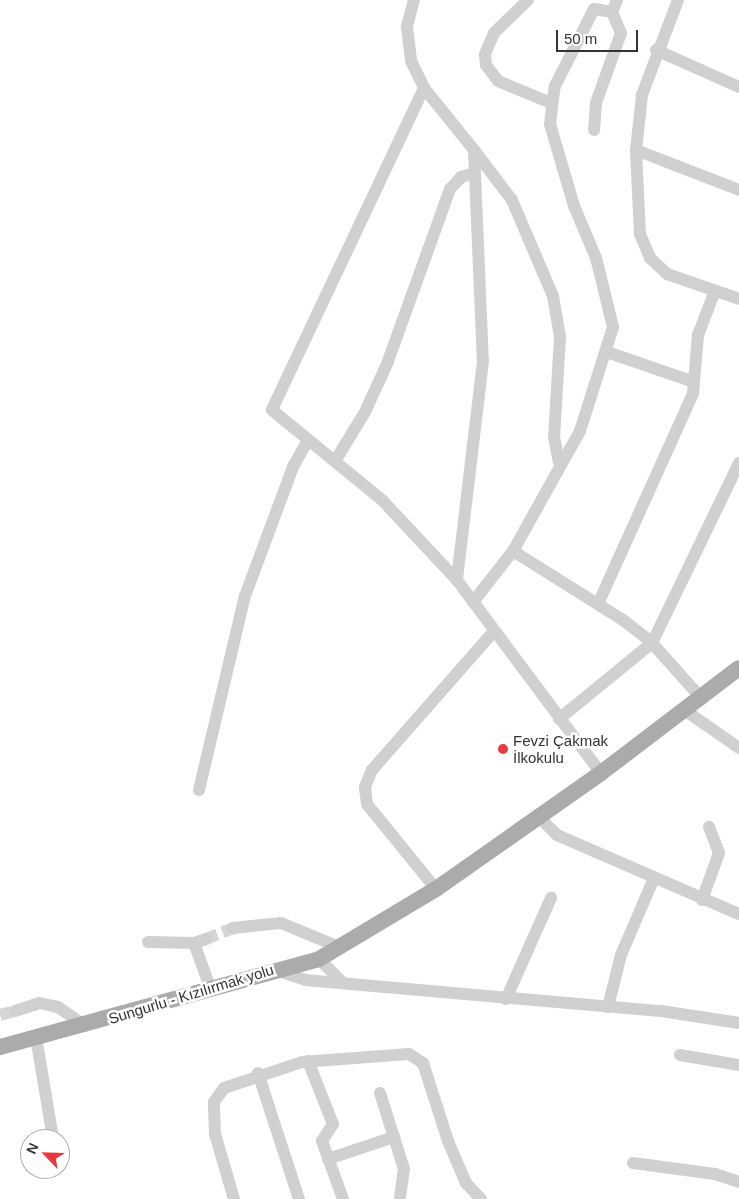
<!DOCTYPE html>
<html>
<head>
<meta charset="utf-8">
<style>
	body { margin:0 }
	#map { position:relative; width:739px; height:1199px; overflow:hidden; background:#fff; font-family:Arial,sans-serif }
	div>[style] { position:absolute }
	.minor-tunnel>* { height:12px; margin-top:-6px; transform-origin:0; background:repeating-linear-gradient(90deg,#d6d6d6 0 12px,transparent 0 18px) }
	.minor>* { height:12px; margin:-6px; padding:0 6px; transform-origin:6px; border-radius:6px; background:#d0d0d0 }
	.major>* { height:16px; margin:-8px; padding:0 8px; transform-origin:8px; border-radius:8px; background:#ababab }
	.dots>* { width:14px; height:14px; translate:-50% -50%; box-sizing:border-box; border:2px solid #fff; border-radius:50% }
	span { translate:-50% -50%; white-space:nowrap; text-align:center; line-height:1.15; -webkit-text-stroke:5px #fff; paint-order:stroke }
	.poi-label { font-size:15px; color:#333 }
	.left { translate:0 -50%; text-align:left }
	.street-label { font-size:15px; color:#333 }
	.north { position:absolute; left:20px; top:1129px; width:50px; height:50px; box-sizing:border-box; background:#fff; border:1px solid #adadad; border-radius:50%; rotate:294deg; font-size:14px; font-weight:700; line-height:20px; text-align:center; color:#333 }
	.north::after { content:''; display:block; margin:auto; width:18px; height:22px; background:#e53a41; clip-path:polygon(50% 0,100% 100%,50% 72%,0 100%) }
	.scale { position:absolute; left:556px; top:30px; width:82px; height:22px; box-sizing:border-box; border:2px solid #333; border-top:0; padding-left:6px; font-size:15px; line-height:18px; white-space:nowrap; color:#333; -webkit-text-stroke:4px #fff; paint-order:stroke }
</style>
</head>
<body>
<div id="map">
	<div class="minor-tunnel">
		<i style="left:206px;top:939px;width:29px;rotate:-22deg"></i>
		<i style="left:0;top:1015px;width:16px;rotate:-15deg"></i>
	</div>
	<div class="minor">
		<i style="left:414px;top:0;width:28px;rotate:105deg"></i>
		<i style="left:407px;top:27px;width:34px;rotate:83deg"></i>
		<i style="left:411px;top:61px;width:30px;rotate:64deg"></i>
		<i style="left:424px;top:88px;width:80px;rotate:51.1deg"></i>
		<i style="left:474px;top:150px;width:211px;rotate:87.6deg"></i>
		<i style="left:483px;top:361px;width:221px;rotate:96.8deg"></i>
		<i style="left:528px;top:0;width:47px;rotate:135.9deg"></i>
		<i style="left:494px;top:33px;width:23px;rotate:113deg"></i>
		<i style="left:485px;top:54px;width:11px;rotate:85deg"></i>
		<i style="left:486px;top:65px;width:20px;rotate:53deg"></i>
		<i style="left:498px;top:81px;width:57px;rotate:22.5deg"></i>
		<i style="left:678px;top:0;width:102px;rotate:110.8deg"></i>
		<i style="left:642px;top:95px;width:55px;rotate:96.2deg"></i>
		<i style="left:636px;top:150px;width:84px;rotate:87.3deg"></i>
		<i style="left:640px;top:234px;width:26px;rotate:67deg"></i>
		<i style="left:650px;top:258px;width:23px;rotate:43deg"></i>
		<i style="left:667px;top:274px;width:76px;rotate:19.1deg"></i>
		<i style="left:612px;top:12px;width:13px;rotate:-67deg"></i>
		<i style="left:656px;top:50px;width:91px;rotate:24deg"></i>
		<i style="left:424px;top:88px;width:356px;rotate:115.3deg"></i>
		<i style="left:272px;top:410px;width:144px;rotate:39.3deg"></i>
		<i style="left:383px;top:501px;width:108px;rotate:46.9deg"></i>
		<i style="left:457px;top:580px;width:241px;rotate:53.3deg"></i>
		<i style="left:474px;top:150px;width:63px;rotate:52.8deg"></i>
		<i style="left:512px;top:200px;width:104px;rotate:66.9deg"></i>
		<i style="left:553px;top:296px;width:42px;rotate:80.3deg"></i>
		<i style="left:560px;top:337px;width:100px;rotate:93.4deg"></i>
		<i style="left:554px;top:437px;width:25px;rotate:79deg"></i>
		<i style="left:636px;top:150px;width:110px;rotate:21.2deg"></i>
		<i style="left:607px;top:352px;width:92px;rotate:19deg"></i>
		<i style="left:335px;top:461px;width:57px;rotate:-58.5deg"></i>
		<i style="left:365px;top:412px;width:53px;rotate:-65.4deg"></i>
		<i style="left:387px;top:364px;width:186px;rotate:-70.2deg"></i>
		<i style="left:450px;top:189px;width:16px;rotate:-47deg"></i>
		<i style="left:461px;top:177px;width:14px;rotate:-17deg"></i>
		<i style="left:513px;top:551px;width:130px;rotate:32.1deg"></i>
		<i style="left:623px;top:620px;width:37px;rotate:38deg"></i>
		<i style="left:652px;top:643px;width:75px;rotate:48.2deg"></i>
		<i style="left:473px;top:602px;width:65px;rotate:-51.9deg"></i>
		<i style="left:513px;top:551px;width:137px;rotate:-60.8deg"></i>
		<i style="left:580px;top:431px;width:109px;rotate:-72.4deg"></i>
		<i style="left:613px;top:327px;width:71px;rotate:-103.8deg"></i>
		<i style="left:596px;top:258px;width:56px;rotate:-112.9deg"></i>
		<i style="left:574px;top:206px;width:85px;rotate:-106.3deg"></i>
		<i style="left:550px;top:124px;width:38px;rotate:-83deg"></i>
		<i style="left:555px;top:86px;width:86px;rotate:-63.1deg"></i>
		<i style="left:594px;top:9px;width:18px;rotate:9deg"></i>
		<i style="left:612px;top:12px;width:23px;rotate:67deg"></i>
		<i style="left:621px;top:33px;width:74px;rotate:109.7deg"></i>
		<i style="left:596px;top:103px;width:27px;rotate:94deg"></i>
		<i style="left:598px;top:604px;width:230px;rotate:-65.7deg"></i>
		<i style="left:693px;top:394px;width:59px;rotate:-85.2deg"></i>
		<i style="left:698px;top:335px;width:47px;rotate:-68.9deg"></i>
		<i style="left:686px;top:711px;width:65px;rotate:34.9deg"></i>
		<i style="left:559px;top:719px;width:120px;rotate:-39.3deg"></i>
		<i style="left:652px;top:643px;width:200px;rotate:-64.2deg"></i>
		<i style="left:199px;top:790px;width:199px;rotate:-76.7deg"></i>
		<i style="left:245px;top:596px;width:138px;rotate:-69.6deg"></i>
		<i style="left:293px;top:467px;width:31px;rotate:-61deg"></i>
		<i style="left:538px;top:816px;width:27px;rotate:45deg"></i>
		<i style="left:557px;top:835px;width:198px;rotate:23.5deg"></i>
		<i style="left:436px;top:889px;width:109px;rotate:-129.1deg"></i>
		<i style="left:367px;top:804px;width:17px;rotate:-97deg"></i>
		<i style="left:365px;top:787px;width:18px;rotate:-68deg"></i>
		<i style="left:372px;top:770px;width:185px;rotate:-48.7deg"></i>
		<i style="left:702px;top:900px;width:50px;rotate:-70.1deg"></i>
		<i style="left:719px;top:853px;width:28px;rotate:-111deg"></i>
		<i style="left:233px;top:928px;width:48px;rotate:-5.9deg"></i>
		<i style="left:281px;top:923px;width:63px;rotate:22.5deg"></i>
		<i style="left:148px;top:942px;width:46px;rotate:1.2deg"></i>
		<i style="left:194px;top:943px;width:13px;rotate:-18deg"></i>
		<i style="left:194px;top:943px;width:47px;rotate:70deg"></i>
		<i style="left:319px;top:959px;width:34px;rotate:45deg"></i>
		<i style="left:275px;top:970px;width:32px;rotate:18deg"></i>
		<i style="left:305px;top:980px;width:357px;rotate:5deg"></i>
		<i style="left:661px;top:1011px;width:79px;rotate:8.7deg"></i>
		<i style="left:506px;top:999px;width:111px;rotate:-66deg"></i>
		<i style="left:608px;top:1007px;width:54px;rotate:-76deg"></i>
		<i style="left:621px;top:955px;width:84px;rotate:-66.8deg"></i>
		<i style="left:15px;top:1011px;width:25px;rotate:-18deg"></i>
		<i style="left:39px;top:1003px;width:19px;rotate:12deg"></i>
		<i style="left:58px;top:1007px;width:33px;rotate:35deg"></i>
		<i style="left:36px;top:1037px;width:103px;rotate:80.5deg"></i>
		<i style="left:680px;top:1055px;width:60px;rotate:9.6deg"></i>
		<i style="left:308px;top:1061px;width:68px;rotate:68.4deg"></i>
		<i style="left:333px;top:1124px;width:20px;rotate:123deg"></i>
		<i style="left:322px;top:1141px;width:62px;rotate:70.1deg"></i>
		<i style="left:258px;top:1073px;width:133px;rotate:72deg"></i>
		<i style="left:380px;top:1093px;width:80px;rotate:72.5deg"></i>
		<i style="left:404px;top:1169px;width:30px;rotate:98deg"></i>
		<i style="left:328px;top:1159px;width:70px;rotate:-18.4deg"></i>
		<i style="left:633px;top:1163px;width:83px;rotate:7.6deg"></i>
		<i style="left:715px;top:1174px;width:25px;rotate:18deg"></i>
		<i style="left:234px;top:1199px;width:68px;rotate:-106.3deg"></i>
		<i style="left:215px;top:1134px;width:32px;rotate:-92deg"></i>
		<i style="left:214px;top:1102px;width:17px;rotate:-54deg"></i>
		<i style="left:224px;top:1088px;width:82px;rotate:-18.4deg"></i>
		<i style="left:302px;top:1062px;width:107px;rotate:-4.3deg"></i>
		<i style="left:409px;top:1054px;width:17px;rotate:33deg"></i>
		<i style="left:423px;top:1063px;width:82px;rotate:72.2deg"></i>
		<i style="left:448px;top:1141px;width:46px;rotate:66.8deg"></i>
		<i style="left:466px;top:1183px;width:22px;rotate:47deg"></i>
	</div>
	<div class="major">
		<i style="left:0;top:1047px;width:331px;rotate:-15.4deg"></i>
		<i style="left:319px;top:959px;width:136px;rotate:-30.9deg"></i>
		<i style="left:436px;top:889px;width:202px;rotate:-35.1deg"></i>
		<i style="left:601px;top:773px;width:173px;rotate:-37.3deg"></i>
	</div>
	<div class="dots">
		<i style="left:503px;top:749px;background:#e53a41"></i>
	</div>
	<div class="poi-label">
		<span class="left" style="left:513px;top:749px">Fevzi Çakmak<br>İlkokulu</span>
	</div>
	<div class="street-label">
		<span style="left:191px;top:994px;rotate:-17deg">Sungurlu - Kızılırmak yolu</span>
	</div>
	<div class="north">N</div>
	<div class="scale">50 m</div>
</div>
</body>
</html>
